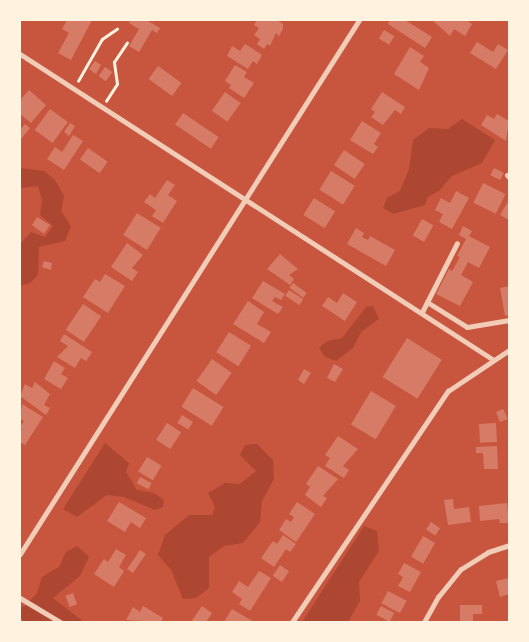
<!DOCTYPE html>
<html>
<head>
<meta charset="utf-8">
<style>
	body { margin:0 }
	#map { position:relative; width:529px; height:642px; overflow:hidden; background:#c8553d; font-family:"Asap Condensed",sans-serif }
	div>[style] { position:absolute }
	.green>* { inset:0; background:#ae4732 }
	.building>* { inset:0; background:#d67c66; transform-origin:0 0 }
	.path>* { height:2.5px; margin:-1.25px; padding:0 1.25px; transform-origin:1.25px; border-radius:1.25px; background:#fff3e0 }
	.minor>* { height:5px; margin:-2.5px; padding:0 2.5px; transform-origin:2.5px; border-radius:2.5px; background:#f1ccb7 }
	span { translate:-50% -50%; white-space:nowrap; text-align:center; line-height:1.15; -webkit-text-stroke:5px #fff3e0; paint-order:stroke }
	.frame { position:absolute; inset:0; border:21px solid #fff3e0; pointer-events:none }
</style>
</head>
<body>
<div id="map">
	<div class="green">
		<i style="clip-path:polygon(462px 119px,495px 140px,482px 163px,452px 176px,439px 191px,428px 197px,425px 205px,393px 214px,383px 208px,387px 198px,400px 191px,409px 169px,413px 140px,429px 128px,448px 129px)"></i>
		<i style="clip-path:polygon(20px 168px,44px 171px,55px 180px,64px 196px,61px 211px,71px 226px,65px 241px,39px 247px,38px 275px,30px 283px,20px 286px,20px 244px,31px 232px,45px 237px,53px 226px,40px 215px,42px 200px,38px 186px,21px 188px)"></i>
		<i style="clip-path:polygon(373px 306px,379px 319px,361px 332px,353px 348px,336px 361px,325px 357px,319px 348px,327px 341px,342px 338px,366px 307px)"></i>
		<i style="clip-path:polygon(105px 443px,129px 463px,126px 472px,137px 490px,154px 493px,164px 500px,163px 507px,155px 510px,124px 497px,107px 495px,77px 517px,63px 509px)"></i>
		<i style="clip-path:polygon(257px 444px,273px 460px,274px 479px,262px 501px,260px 522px,243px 543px,224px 546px,209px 557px,209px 588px,196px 598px,183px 599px,171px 570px,158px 555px,165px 535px,189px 515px,212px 515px,215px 507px,208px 493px,225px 483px,240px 484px,256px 471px,240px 455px,245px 445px)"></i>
		<i style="clip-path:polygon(364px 526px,377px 531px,379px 551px,359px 582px,360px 601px,348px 622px,302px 622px)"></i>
		<i style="clip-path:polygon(77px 546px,89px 557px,80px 576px,53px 598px,84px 622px,25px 622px,20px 617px,20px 606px,24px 607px,37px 593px,42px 577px,59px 567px,66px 552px)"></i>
	</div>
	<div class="building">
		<i style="clip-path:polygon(67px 20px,92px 20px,71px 60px,58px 53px,69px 33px,62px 29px)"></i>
		<i style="clip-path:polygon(130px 20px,146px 20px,160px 28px,157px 33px,152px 30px,139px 52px,129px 46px,139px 29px,129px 23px)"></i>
		<i style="clip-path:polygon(257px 20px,277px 20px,283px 24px,283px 29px,279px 36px,276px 33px,270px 46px,267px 44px,264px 49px,257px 44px,260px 39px,254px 35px,259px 28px,254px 25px)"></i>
		<i style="clip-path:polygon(390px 20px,405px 20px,432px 37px,425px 48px,388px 24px)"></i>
		<i style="clip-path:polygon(432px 20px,466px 20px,472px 24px,465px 36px,454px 29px,450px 36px)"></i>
		<i style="left:384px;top:30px;width:12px;height:10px;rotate:31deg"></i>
		<i style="clip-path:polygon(477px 42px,493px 52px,498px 44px,508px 50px,496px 69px,470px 53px)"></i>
		<i style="clip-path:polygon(245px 44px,262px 55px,257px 64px,253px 61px,248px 69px,227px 56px,232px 46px,240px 51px)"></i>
		<i style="clip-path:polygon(410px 47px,424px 56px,420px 62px,429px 68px,419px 90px,394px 74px)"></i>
		<i style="clip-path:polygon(95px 61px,101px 65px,96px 74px,89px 69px)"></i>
		<i style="clip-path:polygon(235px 65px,247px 72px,244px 77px,254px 83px,244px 98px,229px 88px,231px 85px,225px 81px)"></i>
		<i style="left:158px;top:66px;width:29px;height:16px;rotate:36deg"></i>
		<i style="left:105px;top:67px;width:9px;height:11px;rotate:36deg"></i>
		<i style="clip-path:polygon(29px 90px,46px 105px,31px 123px,20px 114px,20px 100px)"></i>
		<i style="left:225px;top:92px;width:19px;height:23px;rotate:35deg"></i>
		<i style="clip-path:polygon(382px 92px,405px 107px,401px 114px,395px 110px,383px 125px,371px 117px,375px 112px,371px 109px)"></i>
		<i style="left:50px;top:109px;width:22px;height:26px;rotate:36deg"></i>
		<i style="left:183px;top:113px;width:43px;height:14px;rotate:34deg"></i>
		<i style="clip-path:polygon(497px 114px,509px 121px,506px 141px,481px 125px,487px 115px,494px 119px)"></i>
		<i style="clip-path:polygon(362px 121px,381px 133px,374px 144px,378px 147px,373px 154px,350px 140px)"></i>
		<i style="clip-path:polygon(70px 123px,75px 126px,69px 136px,64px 132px)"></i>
		<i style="clip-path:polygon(25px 124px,30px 128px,21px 139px,20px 130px)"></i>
		<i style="clip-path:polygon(73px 135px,83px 141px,64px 170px,47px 159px,55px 147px,62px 152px)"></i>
		<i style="left:88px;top:148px;width:24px;height:14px;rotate:35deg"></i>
		<i style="left:344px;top:150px;width:25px;height:18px;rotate:34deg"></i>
		<i style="left:494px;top:168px;width:11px;height:8px;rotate:27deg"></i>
		<i style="left:331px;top:171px;width:28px;height:22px;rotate:32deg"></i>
		<i style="clip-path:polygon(167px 180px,175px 185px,168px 195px,177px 201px,163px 223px,152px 216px,156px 210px,144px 202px,150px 194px,155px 198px)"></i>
		<i style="left:483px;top:183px;width:25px;height:22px;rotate:26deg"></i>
		<i style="clip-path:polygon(456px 191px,469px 198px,452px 229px,439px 222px,443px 214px,435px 210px,441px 198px,450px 203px)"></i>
		<i style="left:314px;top:198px;width:25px;height:20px;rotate:32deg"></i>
		<i style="clip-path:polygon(509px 200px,509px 220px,500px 215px)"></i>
		<i style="left:137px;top:213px;width:28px;height:26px;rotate:32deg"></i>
		<i style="clip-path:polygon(37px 217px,50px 225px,44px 234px,32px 225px)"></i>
		<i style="left:422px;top:219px;width:13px;height:19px;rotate:29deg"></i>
		<i style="clip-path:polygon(463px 226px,472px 231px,469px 236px,490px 247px,479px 268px,468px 262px,461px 275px,473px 282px,460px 306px,436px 294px,449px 269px,452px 271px,460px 257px,457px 256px,466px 239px,459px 235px)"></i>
		<i style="clip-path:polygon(356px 228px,364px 233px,362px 237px,368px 240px,370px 236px,395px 250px,386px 266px,347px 244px)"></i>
		<i style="clip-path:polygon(127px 243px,143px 255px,132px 268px,138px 272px,132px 281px,111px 267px)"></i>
		<i style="clip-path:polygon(280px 254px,298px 269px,289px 275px,294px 279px,290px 285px,267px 269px)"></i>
		<i style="clip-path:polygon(44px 261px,52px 263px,51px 270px,42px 267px)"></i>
		<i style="clip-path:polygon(105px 274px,125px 286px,108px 313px,83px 297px,95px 279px,100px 282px)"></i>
		<i style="clip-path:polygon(263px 281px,285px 294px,281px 300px,275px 297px,272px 301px,283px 307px,278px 314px,252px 298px)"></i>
		<i style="left:293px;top:283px;width:17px;height:6px;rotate:36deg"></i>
		<i style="clip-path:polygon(509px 286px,509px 315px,505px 316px,500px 288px)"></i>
		<i style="left:289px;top:290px;width:17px;height:7px;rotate:33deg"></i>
		<i style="clip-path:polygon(343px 293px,357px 302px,345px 321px,322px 306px,328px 297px,337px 303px)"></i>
		<i style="clip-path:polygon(248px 301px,264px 312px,257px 324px,271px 332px,264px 343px,233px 324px)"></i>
		<i style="left:83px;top:304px;width:22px;height:31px;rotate:34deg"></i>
		<i style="left:229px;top:332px;width:26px;height:24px;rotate:32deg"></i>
		<i style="clip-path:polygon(64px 334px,92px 352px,86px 361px,81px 358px,75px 368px,57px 357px,68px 346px,60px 341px)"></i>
		<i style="left:407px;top:338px;width:41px;height:46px;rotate:32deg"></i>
		<i style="left:212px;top:359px;width:24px;height:27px;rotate:35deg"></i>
		<i style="clip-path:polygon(54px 361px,65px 368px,61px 374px,68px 378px,61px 389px,44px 379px)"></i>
		<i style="clip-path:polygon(334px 364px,343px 369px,335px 382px,327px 378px)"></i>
		<i style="clip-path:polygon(304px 369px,311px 373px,304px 384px,298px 380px)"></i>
		<i style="clip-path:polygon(35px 382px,50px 394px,44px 405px,50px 408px,46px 415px,20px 396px,25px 384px,32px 388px)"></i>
		<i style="left:193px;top:388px;width:36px;height:22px;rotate:32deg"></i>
		<i style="left:371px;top:391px;width:29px;height:39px;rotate:31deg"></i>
		<i style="clip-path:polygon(22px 404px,43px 417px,25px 445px,20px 442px,20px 427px,24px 421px,20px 419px)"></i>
		<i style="clip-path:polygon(503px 409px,508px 419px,500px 422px,496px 412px)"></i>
		<i style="left:182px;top:415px;width:13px;height:9px;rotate:32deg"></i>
		<i style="left:167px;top:423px;width:17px;height:20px;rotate:33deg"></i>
		<i style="left:496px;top:423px;width:19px;height:17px;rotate:87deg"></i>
		<i style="clip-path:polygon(338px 436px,358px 449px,343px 466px,349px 470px,344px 478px,325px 466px,330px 458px,325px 455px)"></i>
		<i style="clip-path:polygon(497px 446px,498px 469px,484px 469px,483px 453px,476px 453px,476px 447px)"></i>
		<i style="left:147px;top:457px;width:17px;height:17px;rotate:31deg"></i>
		<i style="clip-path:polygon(318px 466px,338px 479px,323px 496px,327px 498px,321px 507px,305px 495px,310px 487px,306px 484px)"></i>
		<i style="left:140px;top:477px;width:13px;height:7px;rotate:27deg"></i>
		<i style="clip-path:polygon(453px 499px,454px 509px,469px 507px,471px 522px,448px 525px,444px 500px)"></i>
		<i style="clip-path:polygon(119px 502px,146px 518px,140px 528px,131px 522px,125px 532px,107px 521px)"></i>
		<i style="clip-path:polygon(297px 502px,315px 514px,296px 542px,279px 530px,286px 519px,291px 522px,294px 517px,289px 514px)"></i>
		<i style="clip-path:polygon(507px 503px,509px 523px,500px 523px,499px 519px,480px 521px,479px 506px)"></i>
		<i style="left:431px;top:522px;width:11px;height:9px;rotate:34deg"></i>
		<i style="clip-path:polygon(283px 535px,296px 544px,290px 552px,286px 549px,274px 567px,261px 558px,273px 541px,277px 544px)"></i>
		<i style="left:423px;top:536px;width:14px;height:24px;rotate:30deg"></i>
		<i style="clip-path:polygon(116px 549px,126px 555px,119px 567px,124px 571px,114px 587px,94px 574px,104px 559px,108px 562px)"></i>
		<i style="left:140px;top:550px;width:7px;height:23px;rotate:34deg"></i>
		<i style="clip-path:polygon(404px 563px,421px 572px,410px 592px,398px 586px,403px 577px,398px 574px)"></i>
		<i style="left:280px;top:565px;width:11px;height:13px;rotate:34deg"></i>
		<i style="clip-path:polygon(259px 571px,271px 578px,250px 611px,239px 604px,242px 599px,232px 592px,239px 581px,248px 587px)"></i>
		<i style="clip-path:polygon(509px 578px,509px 594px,500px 597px,496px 581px)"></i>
		<i style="left:388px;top:591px;width:21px;height:14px;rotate:28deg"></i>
		<i style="left:73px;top:593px;width:12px;height:8px;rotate:70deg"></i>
		<i style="clip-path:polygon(460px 605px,482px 605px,482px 614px,473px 614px,473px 622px,460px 622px)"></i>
		<i style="clip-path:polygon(143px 606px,163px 618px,161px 622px,126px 620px,133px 607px,140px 612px)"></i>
		<i style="clip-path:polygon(202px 606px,212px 613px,206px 622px,191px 622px)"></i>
		<i style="left:381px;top:606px;width:15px;height:10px;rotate:28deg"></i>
		<i style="clip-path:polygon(232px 609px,254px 622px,224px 622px)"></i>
	</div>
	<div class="path">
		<i style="left:78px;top:81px;width:48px;rotate:-60.3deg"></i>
		<i style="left:102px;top:39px;width:18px;rotate:-34deg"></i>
		<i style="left:106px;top:101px;width:20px;rotate:-57deg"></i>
		<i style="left:117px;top:84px;width:22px;rotate:-98deg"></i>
		<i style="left:114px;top:62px;width:23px;rotate:-56deg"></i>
	</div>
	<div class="minor">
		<i style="left:20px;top:54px;width:562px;rotate:32.87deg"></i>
		<i style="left:507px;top:175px;width:3px;rotate:45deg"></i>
		<i style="left:427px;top:302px;width:47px;rotate:32deg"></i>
		<i style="left:467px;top:327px;width:43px;rotate:-9.5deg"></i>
		<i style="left:422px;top:312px;width:77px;rotate:-63.1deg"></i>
		<i style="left:20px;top:554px;width:633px;rotate:-57.59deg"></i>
		<i style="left:20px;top:598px;width:47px;rotate:31deg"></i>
		<i style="left:292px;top:622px;width:279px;rotate:-56deg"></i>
		<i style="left:448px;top:391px;width:73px;rotate:-33.9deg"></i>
		<i style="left:424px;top:622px;width:29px;rotate:-61deg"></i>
		<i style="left:438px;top:597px;width:36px;rotate:-51deg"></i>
		<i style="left:461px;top:569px;width:32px;rotate:-32deg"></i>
		<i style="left:488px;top:552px;width:22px;rotate:-18deg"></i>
	</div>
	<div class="frame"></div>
</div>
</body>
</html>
